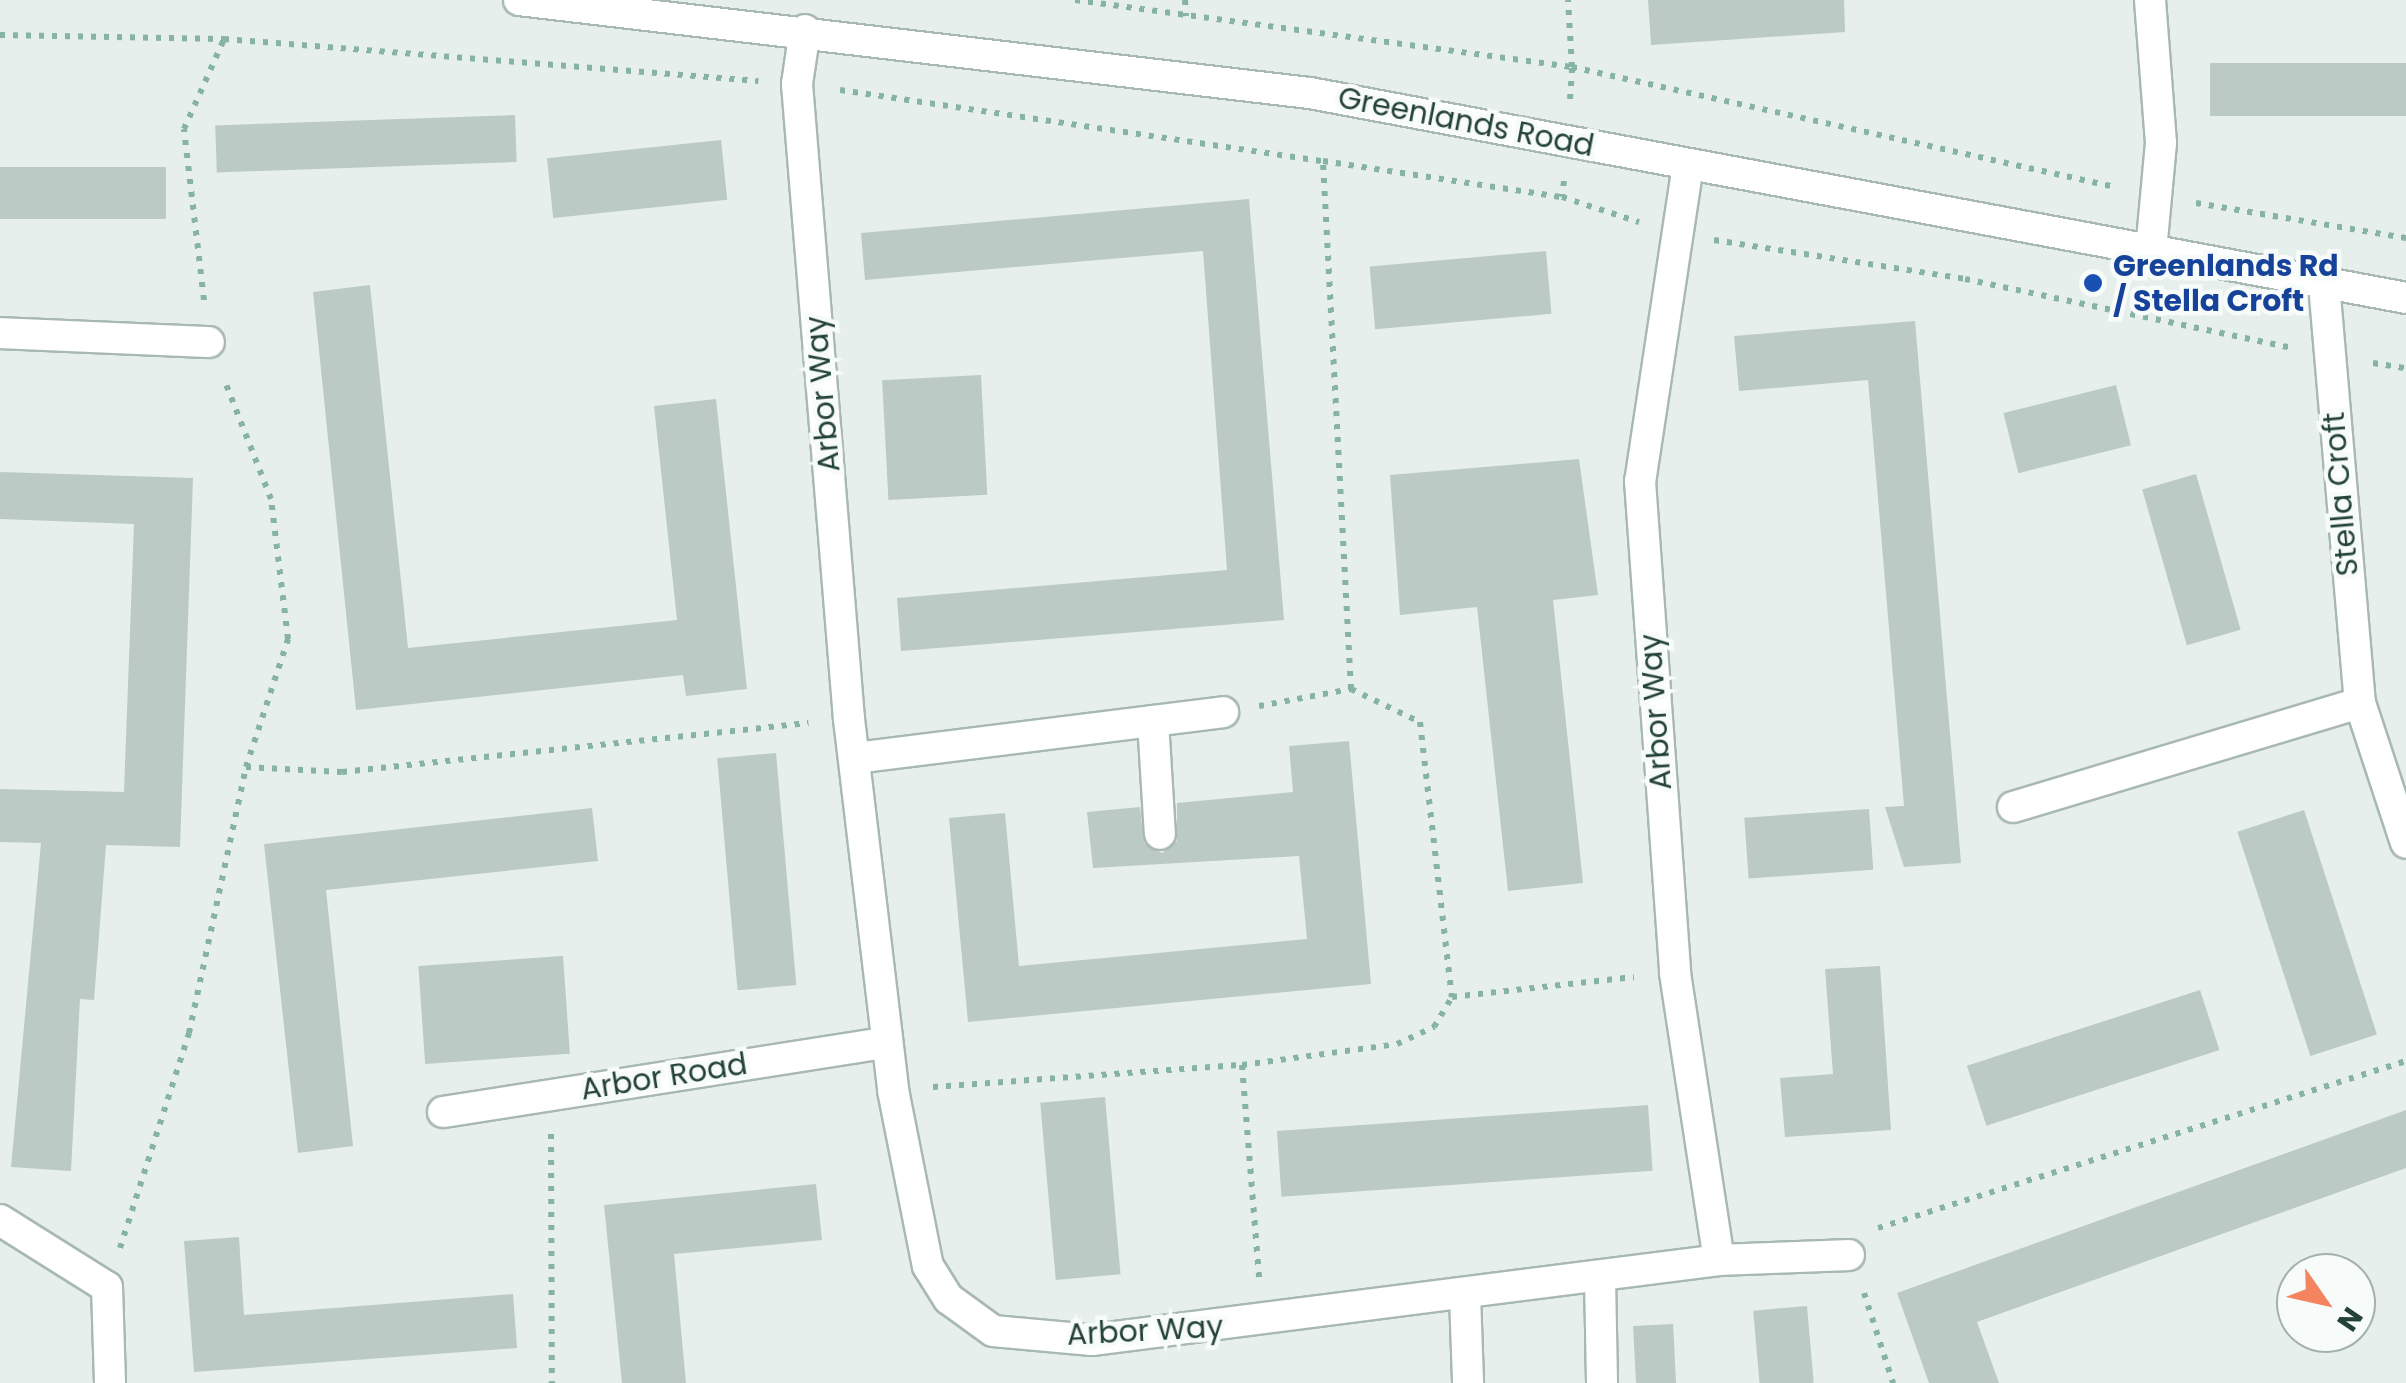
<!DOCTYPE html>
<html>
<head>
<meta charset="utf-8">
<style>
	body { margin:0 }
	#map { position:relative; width:2406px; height:1383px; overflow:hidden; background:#e6efeb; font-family:Poppins,sans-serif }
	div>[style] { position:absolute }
	.building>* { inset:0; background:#bbcac4; transform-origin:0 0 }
	.path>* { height:6px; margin-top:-3px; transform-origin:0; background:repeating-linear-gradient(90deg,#86b3a5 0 5px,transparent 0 13px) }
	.roads { filter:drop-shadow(2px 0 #a8b8b2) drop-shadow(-2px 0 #a8b8b2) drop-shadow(0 2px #a8b8b2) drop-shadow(0 -2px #a8b8b2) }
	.service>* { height:30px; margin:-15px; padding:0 15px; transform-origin:15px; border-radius:15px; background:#fff }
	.minor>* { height:30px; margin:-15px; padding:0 15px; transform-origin:15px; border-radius:15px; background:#fff }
	.tertiary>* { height:30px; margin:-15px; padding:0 15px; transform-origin:15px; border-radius:15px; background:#fff }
	.dots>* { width:28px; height:28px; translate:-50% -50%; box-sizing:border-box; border:5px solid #f7fbf9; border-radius:50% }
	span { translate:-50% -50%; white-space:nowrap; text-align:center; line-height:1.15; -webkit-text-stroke:9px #f7fbf9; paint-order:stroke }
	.street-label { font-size:30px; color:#24423a }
	.transit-label { font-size:30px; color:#164399; font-weight:700 }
	.left { translate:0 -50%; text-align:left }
	.north { position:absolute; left:2276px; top:1253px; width:100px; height:100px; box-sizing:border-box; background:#f7fbf9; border:2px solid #a3b1ad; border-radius:50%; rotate:124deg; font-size:28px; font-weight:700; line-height:40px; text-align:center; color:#24423a }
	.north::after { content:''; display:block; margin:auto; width:35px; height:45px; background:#f4845f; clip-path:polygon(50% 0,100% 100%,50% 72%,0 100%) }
</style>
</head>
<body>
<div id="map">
	<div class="building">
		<i style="clip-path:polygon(1648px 0,1844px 0,1845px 32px,1651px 45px)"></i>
		<i style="left:2406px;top:63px;width:53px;height:196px;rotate:90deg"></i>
		<i style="left:515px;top:115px;width:47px;height:300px;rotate:88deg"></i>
		<i style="left:721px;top:140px;width:60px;height:175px;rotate:84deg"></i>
		<i style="left:0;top:167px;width:166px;height:52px"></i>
		<i style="clip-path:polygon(1249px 199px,1284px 620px,901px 651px,897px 598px,1227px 570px,1203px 251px,865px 280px,861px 233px)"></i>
		<i style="left:1546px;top:251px;width:63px;height:177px;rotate:85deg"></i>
		<i style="clip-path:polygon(370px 285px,408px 648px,677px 620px,654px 406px,716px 399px,747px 689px,686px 696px,683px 675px,356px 710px,313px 292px)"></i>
		<i style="clip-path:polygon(1915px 321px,1961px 863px,1904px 867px,1885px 807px,1904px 806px,1868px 380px,1739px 391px,1734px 336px)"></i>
		<i style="left:981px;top:375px;width:120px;height:99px;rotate:87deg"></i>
		<i style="left:2116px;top:385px;width:62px;height:116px;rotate:76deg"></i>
		<i style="clip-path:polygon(1579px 459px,1598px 595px,1553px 600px,1583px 883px,1508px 891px,1477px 607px,1400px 615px,1390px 475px)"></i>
		<i style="clip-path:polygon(0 472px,193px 478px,180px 847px,106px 845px,94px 1000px,80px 999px,71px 1171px,11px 1167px,41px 843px,0 842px,0 789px,124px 792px,134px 524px,0 519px)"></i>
		<i style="left:2196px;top:474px;width:162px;height:56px;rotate:74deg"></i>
		<i style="clip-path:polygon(1349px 741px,1371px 984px,968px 1022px,949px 818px,1005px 813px,1019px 966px,1307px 939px,1299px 856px,1093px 868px,1087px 812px,1140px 807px,1144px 843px,1162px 853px,1177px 841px,1177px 803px,1293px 792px,1289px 746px)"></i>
		<i style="left:776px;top:753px;width:233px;height:59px;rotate:85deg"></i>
		<i style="clip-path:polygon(592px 808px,598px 861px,326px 890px,353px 1146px,298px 1153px,264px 844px)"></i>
		<i style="left:1869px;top:809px;width:61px;height:125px;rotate:86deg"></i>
		<i style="left:2304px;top:810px;width:236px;height:70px;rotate:72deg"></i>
		<i style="left:563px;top:956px;width:98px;height:145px;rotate:86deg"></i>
		<i style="clip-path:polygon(1880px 966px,1891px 1130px,1785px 1137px,1780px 1078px,1833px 1074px,1825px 969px)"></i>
		<i style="left:2200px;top:990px;width:63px;height:245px;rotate:72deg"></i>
		<i style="left:1105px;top:1097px;width:178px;height:65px;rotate:85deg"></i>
		<i style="left:1648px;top:1105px;width:66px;height:372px;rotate:86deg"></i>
		<i style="clip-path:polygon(2406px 1110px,2406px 1168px,1977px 1322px,1999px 1383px,1929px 1383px,1897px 1293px)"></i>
		<i style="clip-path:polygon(816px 1184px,822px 1240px,674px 1254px,686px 1383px,622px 1383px,604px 1205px)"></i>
		<i style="clip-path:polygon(239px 1237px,244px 1315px,513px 1294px,517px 1348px,194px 1372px,184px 1241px)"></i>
		<i style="left:1807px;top:1306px;width:77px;height:54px;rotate:85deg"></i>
		<i style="left:1673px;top:1324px;width:59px;height:40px;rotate:87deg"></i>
	</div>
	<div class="path">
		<i style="left:1075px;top:0;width:501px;rotate:7.68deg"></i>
		<i style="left:1572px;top:67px;width:67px;rotate:-93.4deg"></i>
		<i style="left:1185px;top:0;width:16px;rotate:86deg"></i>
		<i style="left:0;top:35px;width:224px;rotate:1deg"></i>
		<i style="left:224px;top:39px;width:536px;rotate:4.5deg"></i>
		<i style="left:840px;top:90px;width:488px;rotate:8.4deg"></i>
		<i style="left:1570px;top:99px;width:32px;rotate:-86deg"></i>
		<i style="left:1572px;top:67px;width:556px;rotate:12.46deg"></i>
		<i style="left:1564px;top:181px;width:16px;rotate:97deg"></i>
		<i style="left:1562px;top:197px;width:81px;rotate:18deg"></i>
		<i style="left:2196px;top:203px;width:213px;rotate:9.5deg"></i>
		<i style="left:1714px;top:240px;width:254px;rotate:8.8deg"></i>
		<i style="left:1965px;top:279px;width:334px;rotate:11.9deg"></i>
		<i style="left:204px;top:300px;width:172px;rotate:-96.7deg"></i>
		<i style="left:184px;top:129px;width:98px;rotate:-66deg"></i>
		<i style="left:2373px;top:363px;width:33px;rotate:9deg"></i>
		<i style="left:1351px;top:689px;width:76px;rotate:25.6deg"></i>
		<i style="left:1420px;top:722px;width:277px;rotate:83.4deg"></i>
		<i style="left:1259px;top:706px;width:94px;rotate:-10.5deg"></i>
		<i style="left:1351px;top:689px;width:529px;rotate:-93.04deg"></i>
		<i style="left:1323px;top:161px;width:242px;rotate:8.6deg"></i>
		<i style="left:246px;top:767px;width:96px;rotate:3deg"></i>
		<i style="left:342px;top:772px;width:469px;rotate:-6deg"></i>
		<i style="left:1242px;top:1065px;width:156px;rotate:-7.7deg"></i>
		<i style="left:1397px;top:1044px;width:41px;rotate:-24.7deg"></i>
		<i style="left:1434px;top:1027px;width:35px;rotate:-59deg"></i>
		<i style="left:1452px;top:997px;width:183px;rotate:-6.3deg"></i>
		<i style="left:933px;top:1087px;width:310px;rotate:-4.1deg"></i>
		<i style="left:1242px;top:1065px;width:213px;rotate:85.4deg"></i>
		<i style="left:551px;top:1134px;width:249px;rotate:89.8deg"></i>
		<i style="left:1878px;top:1228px;width:554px;rotate:-17.55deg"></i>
		<i style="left:120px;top:1248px;width:226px;rotate:-72.2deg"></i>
		<i style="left:189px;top:1033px;width:272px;rotate:-77.9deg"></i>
		<i style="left:246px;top:767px;width:135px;rotate:-71.8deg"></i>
		<i style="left:288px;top:639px;width:141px;rotate:-96.9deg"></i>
		<i style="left:271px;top:499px;width:129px;rotate:-111.4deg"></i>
		<i style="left:1864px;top:1293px;width:95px;rotate:72.1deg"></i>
	</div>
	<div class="roads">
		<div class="service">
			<i style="left:2013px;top:807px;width:362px;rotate:-16.7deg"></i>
			<i style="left:0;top:1220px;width:126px;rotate:32.1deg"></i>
			<i style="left:107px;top:1287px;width:96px;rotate:88.2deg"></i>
			<i style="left:1600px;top:1278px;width:105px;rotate:88.9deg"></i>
			<i style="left:1465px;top:1295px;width:88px;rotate:88deg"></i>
		</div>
		<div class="minor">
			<i style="left:2150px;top:0;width:143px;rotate:85.6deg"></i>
			<i style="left:2161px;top:143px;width:107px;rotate:95.3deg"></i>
			<i style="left:805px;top:30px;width:55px;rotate:98.4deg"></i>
			<i style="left:797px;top:84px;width:637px;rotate:85.32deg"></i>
			<i style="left:849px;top:719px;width:374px;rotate:83.2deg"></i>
			<i style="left:893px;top:1090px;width:179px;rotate:78.8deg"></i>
			<i style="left:928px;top:1266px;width:39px;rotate:58deg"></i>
			<i style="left:949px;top:1299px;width:54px;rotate:36deg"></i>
			<i style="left:993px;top:1331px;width:99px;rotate:5.2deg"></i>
			<i style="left:1092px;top:1340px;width:632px;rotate:-7.27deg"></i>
			<i style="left:1719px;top:1260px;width:130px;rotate:-2.2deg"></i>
			<i style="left:1688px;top:165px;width:320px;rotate:98.6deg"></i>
			<i style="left:1640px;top:481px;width:493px;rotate:85.9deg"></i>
			<i style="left:1675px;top:973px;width:290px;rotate:81.3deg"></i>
			<i style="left:2324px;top:284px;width:421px;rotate:85.1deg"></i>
			<i style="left:2360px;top:703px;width:147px;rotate:71.8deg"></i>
			<i style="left:0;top:333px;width:209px;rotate:2.5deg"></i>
			<i style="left:1153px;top:721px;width:113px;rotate:86.5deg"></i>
			<i style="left:855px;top:758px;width:371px;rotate:-7.1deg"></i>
			<i style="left:443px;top:1112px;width:448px;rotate:-8.9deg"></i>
		</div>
		<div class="tertiary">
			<i style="left:519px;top:0;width:796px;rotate:6.71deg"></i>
			<i style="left:1310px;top:93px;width:1115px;rotate:10.59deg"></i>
		</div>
	</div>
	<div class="dots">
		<i style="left:2093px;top:283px;background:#1a4fb4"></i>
	</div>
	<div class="street-label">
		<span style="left:1466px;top:122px;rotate:11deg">Greenlands Road</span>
		<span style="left:823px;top:394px;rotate:-95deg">Arbor Way</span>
		<span style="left:2341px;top:494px;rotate:-95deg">Stella Croft</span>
		<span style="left:1656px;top:712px;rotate:-94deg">Arbor Way</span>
		<span style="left:664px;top:1077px;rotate:-9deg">Arbor Road</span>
		<span style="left:1145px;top:1331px;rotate:-3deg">Arbor Way</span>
	</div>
	<div class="transit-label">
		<span class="left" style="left:2113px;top:283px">Greenlands Rd<br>/ Stella Croft</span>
	</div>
	<div class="north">N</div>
</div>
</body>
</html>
